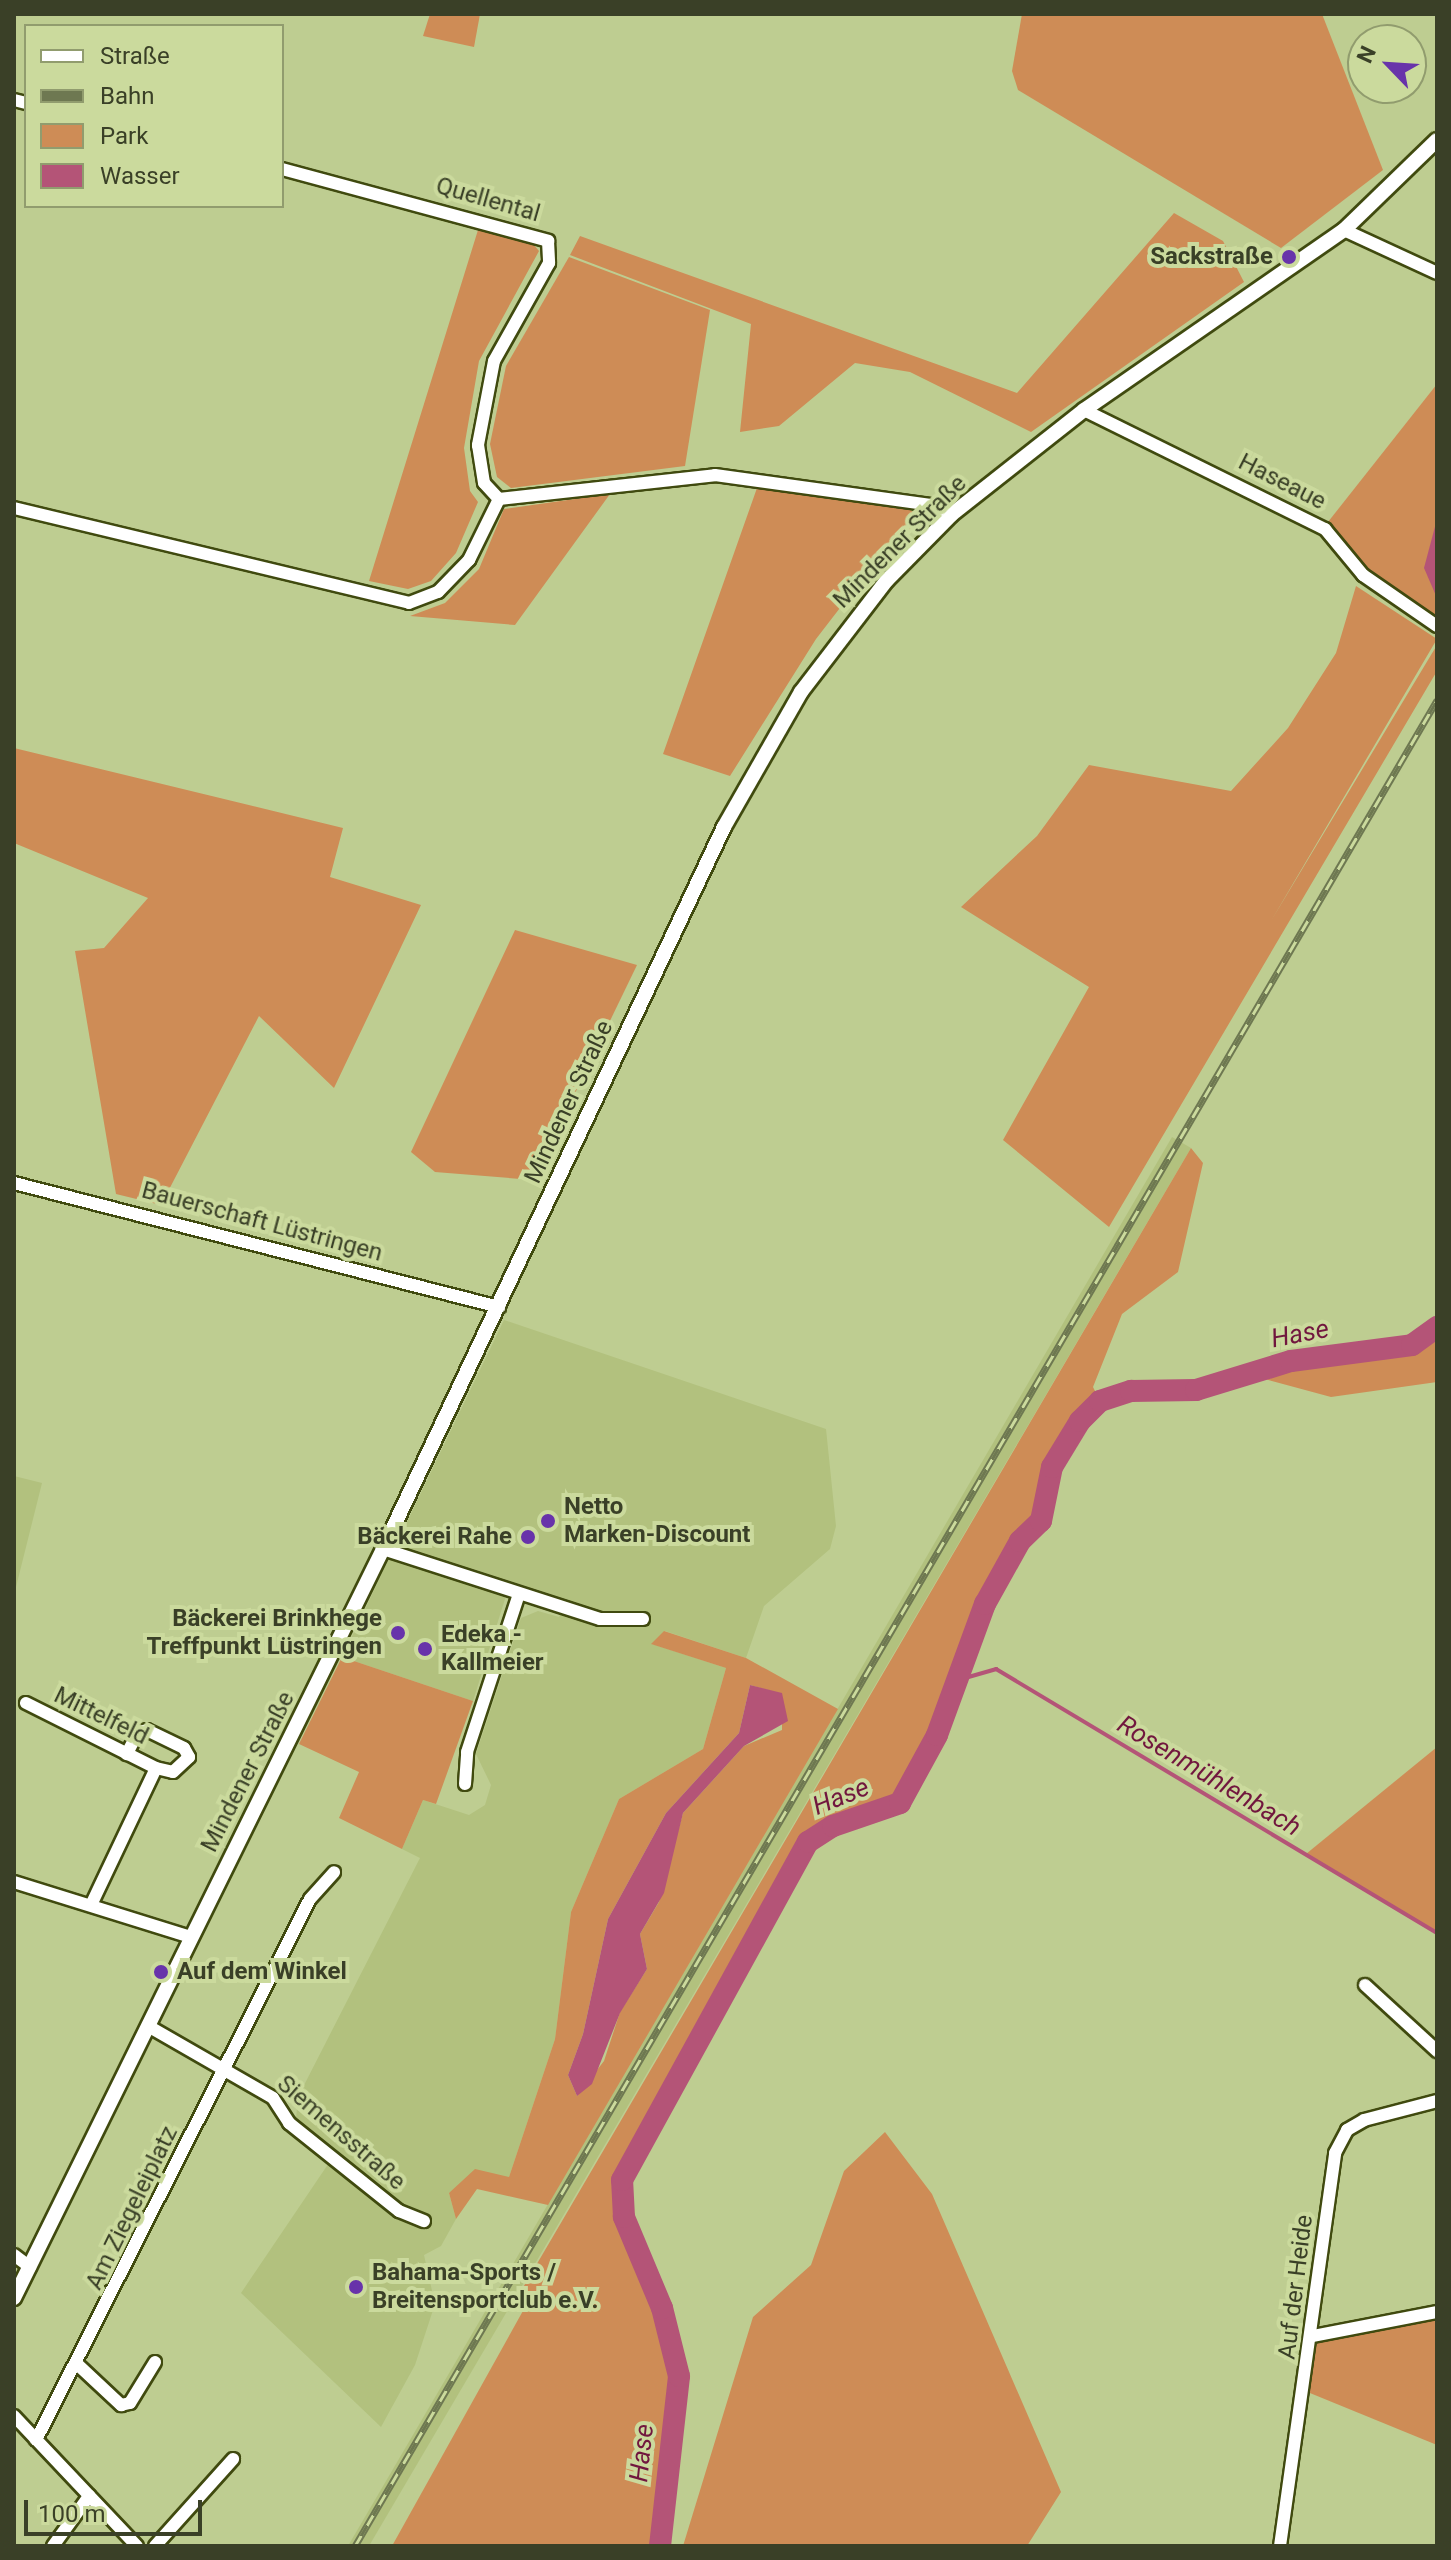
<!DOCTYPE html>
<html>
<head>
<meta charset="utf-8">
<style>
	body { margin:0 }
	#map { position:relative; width:1451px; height:2560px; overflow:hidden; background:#becd91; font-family:Roboto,sans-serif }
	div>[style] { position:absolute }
	.built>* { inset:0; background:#b2c17e }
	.green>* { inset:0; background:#ce8c56 }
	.water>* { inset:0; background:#b45477 }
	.stream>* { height:4px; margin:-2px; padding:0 2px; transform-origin:2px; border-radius:2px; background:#b45477 }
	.river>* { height:22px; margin:-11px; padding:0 11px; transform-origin:11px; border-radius:11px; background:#b45477 }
	.roads { filter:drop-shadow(2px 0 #404a0f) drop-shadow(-2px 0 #404a0f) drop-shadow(0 2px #404a0f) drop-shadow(0 -2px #404a0f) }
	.minor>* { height:12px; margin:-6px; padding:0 6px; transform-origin:6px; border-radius:6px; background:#fff }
	.major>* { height:14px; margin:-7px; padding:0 7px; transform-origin:7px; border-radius:7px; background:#fff }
	.rail>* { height:7px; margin-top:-3.5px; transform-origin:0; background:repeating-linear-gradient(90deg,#cbda9d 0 12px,#6e7851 0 24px); box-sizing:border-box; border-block:2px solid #6e7851 }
	.dots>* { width:22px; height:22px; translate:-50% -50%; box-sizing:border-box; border:4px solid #cbda9d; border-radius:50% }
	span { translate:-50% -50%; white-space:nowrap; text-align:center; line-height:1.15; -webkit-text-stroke:8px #cbda9d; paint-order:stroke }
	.street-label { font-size:24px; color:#3a4027 }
	.poi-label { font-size:24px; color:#3a4027; font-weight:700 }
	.right { translate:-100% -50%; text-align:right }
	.left { translate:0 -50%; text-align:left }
	.water-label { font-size:26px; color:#71173e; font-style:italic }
	.frame { position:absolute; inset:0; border:16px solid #3a4027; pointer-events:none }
	.legend { position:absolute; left:24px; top:24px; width:260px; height:184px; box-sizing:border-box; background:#cbda9d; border:2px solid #919c6e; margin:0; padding:10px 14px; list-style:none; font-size:24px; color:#3a4027 }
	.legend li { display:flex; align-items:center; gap:16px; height:40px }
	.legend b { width:40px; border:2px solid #919c6e }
	.north { position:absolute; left:1347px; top:24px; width:80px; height:80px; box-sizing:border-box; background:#cbda9d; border:2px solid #919c6e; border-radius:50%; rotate:295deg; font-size:22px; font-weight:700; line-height:32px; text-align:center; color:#3a4027 }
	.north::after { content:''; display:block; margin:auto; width:28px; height:36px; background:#6833aa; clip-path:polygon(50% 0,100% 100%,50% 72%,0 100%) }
	.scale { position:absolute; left:24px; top:2500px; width:178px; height:36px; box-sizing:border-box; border:4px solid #3a4027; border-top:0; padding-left:10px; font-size:24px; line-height:28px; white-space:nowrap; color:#3a4027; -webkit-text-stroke:6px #cbda9d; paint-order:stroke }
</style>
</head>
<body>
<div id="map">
	<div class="built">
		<i style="clip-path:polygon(1172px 1137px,1191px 1148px,369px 2546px,348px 2546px)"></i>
		<i style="clip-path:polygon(504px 1320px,826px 1429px,836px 1526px,830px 1549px,764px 1606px,746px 1658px,665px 1631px,652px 1644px,726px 1668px,703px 1749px,619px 1799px,571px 1912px,555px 2039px,509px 2177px,449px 2193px,456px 2219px,441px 2246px,424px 2255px,435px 2304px,415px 2365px,381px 2427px,241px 2293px,337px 2151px,296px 2119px,298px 2097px,420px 1858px,402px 1849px,423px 1800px,469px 1815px,485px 1805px,491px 1785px,476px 1754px,521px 1618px,538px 1611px,559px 1617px,565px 1600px,510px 1583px,473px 1701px,342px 1657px)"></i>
		<i style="clip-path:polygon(14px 1476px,42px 1483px,14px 1595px)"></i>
	</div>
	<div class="green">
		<i style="clip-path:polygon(430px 14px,480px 14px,474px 47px,423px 36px)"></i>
		<i style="clip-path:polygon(1022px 14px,1322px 14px,1383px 170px,1281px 248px,1018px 90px,1012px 71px)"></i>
		<i style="clip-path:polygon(1174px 213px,1223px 241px,1244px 282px,1031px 432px,910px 372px,855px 363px,779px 426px,740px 432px,751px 324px,570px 255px,580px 236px,1017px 393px)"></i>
		<i style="clip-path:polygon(478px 230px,533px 244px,539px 251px,479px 361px,464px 448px,470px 491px,478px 502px,456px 553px,431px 581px,408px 589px,369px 581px)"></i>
		<i style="clip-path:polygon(569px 257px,710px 310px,685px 466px,511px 488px,497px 477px,490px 444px,506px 366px)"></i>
		<i style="clip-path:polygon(1437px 384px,1437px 618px,1368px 570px,1328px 522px)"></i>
		<i style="clip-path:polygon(757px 488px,911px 510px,920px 519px,870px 569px,816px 639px,730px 776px,663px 754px)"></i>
		<i style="clip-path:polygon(610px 494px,515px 625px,410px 616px,445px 603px,479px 569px,504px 509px)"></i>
		<i style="clip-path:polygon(1356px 586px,1437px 639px,1271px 921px,1437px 645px,1437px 671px,1109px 1227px,1003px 1140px,1089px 987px,961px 907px,1037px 836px,1089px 765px,1231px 791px,1288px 728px,1336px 653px)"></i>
		<i style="clip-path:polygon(14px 748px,343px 828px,330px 877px,421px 905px,334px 1088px,259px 1016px,161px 1205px,116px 1194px,75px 951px,104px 948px,148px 898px,14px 843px)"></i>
		<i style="clip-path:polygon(515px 930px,637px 965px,533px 1180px,435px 1172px,411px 1152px)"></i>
		<i style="clip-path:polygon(1191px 1148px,1203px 1163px,1178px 1272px,1122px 1314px,1093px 1387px,1100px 1401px,1080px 1421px,1052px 1467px,1041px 1521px,1020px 1541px,985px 1604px,937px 1735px,900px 1803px,833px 1826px,808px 1842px,622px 2180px,624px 2217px,662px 2308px,678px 2371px,660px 2546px,392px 2546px,524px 2309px,514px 2303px)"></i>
		<i style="clip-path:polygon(1437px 1327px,1437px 1382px,1331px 1397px,1250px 1375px,1290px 1361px,1412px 1345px)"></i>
		<i style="clip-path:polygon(evenodd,664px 1631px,746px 1658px,838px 1709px,548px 2205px,477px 2189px,456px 2219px,449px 2193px,475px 2169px,509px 2177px,555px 2039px,571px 1912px,619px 1799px,703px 1749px,726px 1668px,651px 1644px,664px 1631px,750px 1685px,782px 1694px,782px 1730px,744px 1746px,683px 1813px,659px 1902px,640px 1934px,647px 1969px,620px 2012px,604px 2061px,577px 2096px,568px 2075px,583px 2034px,608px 1919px,666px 1813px,739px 1733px,750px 1685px)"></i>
		<i style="clip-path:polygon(342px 1657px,473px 1701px,436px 1804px,423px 1800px,402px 1849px,339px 1818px,359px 1772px,299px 1744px)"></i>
		<i style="clip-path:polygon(1437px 1747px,1437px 1933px,1306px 1854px)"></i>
		<i style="clip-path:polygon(885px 2132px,932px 2194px,1061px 2492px,1027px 2546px,683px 2546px,753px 2317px,811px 2265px,844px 2171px)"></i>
		<i style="clip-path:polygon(1437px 2312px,1437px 2445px,1305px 2391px,1313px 2336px)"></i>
	</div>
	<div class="water">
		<i style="clip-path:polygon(1437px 519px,1437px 598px,1424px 568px)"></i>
		<i style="clip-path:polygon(750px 1685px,782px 1693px,788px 1721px,744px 1746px,683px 1813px,664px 1893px,640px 1934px,647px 1969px,620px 2013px,592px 2084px,577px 2096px,568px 2075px,583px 2034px,608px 1919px,666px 1813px,739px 1733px)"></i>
	</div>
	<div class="stream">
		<i style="left:958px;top:1680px;width:40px;rotate:-16deg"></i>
		<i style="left:996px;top:1669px;width:514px;rotate:30.91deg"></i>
	</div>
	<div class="river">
		<i style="left:660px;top:2546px;width:171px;rotate:-83.6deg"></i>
		<i style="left:679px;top:2376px;width:70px;rotate:-104deg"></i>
		<i style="left:662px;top:2308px;width:99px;rotate:-112.7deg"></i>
		<i style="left:624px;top:2217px;width:37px;rotate:-93deg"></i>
		<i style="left:622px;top:2180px;width:386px;rotate:-61.2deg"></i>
		<i style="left:808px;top:1842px;width:30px;rotate:-33deg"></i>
		<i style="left:833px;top:1826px;width:71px;rotate:-18.9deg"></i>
		<i style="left:900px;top:1803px;width:77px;rotate:-61.4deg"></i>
		<i style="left:937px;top:1735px;width:140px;rotate:-69.9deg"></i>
		<i style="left:985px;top:1604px;width:72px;rotate:-60.9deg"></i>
		<i style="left:1020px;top:1541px;width:29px;rotate:-44deg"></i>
		<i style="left:1041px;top:1521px;width:55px;rotate:-78.5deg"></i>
		<i style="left:1052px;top:1467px;width:54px;rotate:-58.7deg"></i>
		<i style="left:1080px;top:1421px;width:28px;rotate:-45deg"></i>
		<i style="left:1100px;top:1401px;width:33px;rotate:-18deg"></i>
		<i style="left:1131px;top:1391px;width:65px;rotate:-0.9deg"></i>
		<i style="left:1196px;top:1390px;width:99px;rotate:-17deg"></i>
		<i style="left:1291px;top:1361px;width:122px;rotate:-7.5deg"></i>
		<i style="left:1412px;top:1345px;width:31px;rotate:-36deg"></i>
	</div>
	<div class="roads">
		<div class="minor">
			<i style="left:14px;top:100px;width:12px;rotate:14deg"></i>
			<i style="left:282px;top:169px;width:276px;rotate:15.1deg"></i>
			<i style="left:548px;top:241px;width:22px;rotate:87deg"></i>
			<i style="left:549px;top:263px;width:112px;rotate:119.3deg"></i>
			<i style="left:494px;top:361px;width:86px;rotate:100.8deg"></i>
			<i style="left:478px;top:445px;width:38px;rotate:81deg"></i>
			<i style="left:484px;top:483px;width:22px;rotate:47deg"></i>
			<i style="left:499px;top:499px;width:217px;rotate:-6.3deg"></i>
			<i style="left:715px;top:475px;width:225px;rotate:7.9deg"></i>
			<i style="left:938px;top:506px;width:16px;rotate:35deg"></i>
			<i style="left:1344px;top:230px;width:102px;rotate:24.8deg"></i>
			<i style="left:1084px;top:410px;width:269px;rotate:26.3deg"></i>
			<i style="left:1325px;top:529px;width:60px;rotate:50.4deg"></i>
			<i style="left:1363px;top:575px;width:90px;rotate:34.6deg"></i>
			<i style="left:14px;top:508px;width:406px;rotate:13.5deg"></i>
			<i style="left:409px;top:603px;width:31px;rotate:-21deg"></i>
			<i style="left:438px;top:592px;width:45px;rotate:-45.9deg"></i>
			<i style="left:469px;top:560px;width:68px;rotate:-63.8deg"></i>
			<i style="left:14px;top:1183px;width:501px;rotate:14.34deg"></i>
			<i style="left:383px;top:1549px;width:228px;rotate:17.9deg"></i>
			<i style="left:600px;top:1619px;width:43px"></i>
			<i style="left:26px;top:1703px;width:145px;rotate:26.6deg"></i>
			<i style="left:156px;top:1768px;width:17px;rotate:13deg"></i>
			<i style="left:173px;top:1772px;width:22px;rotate:-43deg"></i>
			<i style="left:189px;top:1757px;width:10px;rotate:-119deg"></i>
			<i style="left:184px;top:1748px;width:41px;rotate:-154.1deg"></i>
			<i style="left:147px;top:1730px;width:9px;rotate:167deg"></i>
			<i style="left:138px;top:1732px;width:25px;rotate:117deg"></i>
			<i style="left:465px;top:1784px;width:32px;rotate:-86deg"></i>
			<i style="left:467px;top:1752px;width:166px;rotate:-71.8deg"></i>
			<i style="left:14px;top:1882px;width:185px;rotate:17.3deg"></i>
			<i style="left:92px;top:1903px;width:149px;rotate:-64.6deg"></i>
			<i style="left:1365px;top:1985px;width:98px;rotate:42.5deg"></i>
			<i style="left:148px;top:2026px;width:144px;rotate:29.9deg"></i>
			<i style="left:273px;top:2098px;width:30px;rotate:57deg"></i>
			<i style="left:289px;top:2123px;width:141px;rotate:38.7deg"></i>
			<i style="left:399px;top:2211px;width:27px;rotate:22deg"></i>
			<i style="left:14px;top:2255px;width:20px;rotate:37deg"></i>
			<i style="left:1313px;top:2336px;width:126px;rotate:-11deg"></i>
			<i style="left:76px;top:2363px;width:62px;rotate:43deg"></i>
			<i style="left:121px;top:2405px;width:9px;rotate:-13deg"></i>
			<i style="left:130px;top:2403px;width:48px;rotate:-58.6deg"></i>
			<i style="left:14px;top:2416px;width:179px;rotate:46.6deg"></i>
			<i style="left:36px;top:2440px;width:606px;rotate:-63.14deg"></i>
			<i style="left:310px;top:1899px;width:36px;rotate:-48deg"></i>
			<i style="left:53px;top:2546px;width:62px;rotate:-54.2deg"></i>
			<i style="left:155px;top:2546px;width:117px;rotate:-48.1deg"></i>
			<i style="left:1280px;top:2546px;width:397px;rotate:-82deg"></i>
			<i style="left:1335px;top:2153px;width:26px;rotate:-62deg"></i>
			<i style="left:1347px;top:2130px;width:20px;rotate:-30deg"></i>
			<i style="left:1364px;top:2120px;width:75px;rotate:-14.6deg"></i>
		</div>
		<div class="major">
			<i style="left:14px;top:2298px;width:835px;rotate:-63.77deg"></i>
			<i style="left:383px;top:1549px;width:798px;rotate:-64.72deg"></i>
			<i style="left:724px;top:827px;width:155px;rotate:-60.3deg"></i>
			<i style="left:801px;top:692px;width:141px;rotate:-52.5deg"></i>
			<i style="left:887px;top:580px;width:91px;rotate:-45.4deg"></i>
			<i style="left:951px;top:515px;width:169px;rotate:-38.3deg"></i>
			<i style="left:1084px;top:410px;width:316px;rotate:-34.7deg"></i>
			<i style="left:1344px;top:230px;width:129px;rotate:-44.1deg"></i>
		</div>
	</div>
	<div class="rail">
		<i style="left:355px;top:2546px;width:2140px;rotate:-59.62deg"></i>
	</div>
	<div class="dots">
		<i style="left:1289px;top:257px;background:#6833aa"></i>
		<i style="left:548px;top:1521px;background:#6833aa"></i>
		<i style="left:528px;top:1537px;background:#6833aa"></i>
		<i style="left:398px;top:1633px;background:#6833aa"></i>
		<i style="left:425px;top:1649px;background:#6833aa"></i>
		<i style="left:161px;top:1972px;background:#6833aa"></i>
		<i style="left:356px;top:2287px;background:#6833aa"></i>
	</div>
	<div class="street-label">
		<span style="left:488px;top:200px;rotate:16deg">Quellental</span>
		<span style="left:1282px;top:482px;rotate:27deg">Haseaue</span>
		<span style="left:900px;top:542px;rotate:-45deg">Mindener Straße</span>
		<span style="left:569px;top:1102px;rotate:-65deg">Mindener Straße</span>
		<span style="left:262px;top:1222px;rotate:15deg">Bauerschaft Lüstringen</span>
		<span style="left:101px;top:1716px;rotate:26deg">Mittelfeld</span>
		<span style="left:248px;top:1772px;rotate:-63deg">Mindener Straße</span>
		<span style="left:341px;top:2133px;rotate:41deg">Siemensstraße</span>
		<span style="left:132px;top:2208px;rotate:-64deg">Am Ziegeleiplatz</span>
		<span style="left:1296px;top:2287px;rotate:-83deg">Auf der Heide</span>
	</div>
	<div class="poi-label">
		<span class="right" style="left:1273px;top:257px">Sackstraße</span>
		<span class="left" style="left:564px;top:1521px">Netto<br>Marken-Discount</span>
		<span class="right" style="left:512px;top:1537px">Bäckerei Rahe</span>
		<span class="right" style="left:382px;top:1633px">Bäckerei Brinkhege<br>Treffpunkt Lüstringen</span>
		<span class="left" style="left:441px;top:1649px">Edeka -<br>Kallmeier</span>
		<span class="left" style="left:177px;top:1972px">Auf dem Winkel</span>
		<span class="left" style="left:372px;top:2287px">Bahama-Sports /<br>Breitensportclub e.V.</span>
	</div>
	<div class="water-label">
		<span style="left:1300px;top:1334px;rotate:-11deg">Hase</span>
		<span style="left:1209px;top:1776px;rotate:31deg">Rosenmühlenbach</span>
		<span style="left:841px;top:1797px;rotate:-22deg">Hase</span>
		<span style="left:642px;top:2453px;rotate:-84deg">Hase</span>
	</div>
	<div class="frame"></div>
	<ul class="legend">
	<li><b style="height:10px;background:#fff"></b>Straße</li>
	<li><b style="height:10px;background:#6e7851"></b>Bahn</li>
	<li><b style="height:22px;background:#ce8c56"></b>Park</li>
	<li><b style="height:22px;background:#b45477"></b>Wasser</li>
	</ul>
	<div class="north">N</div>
	<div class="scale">100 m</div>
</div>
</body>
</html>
